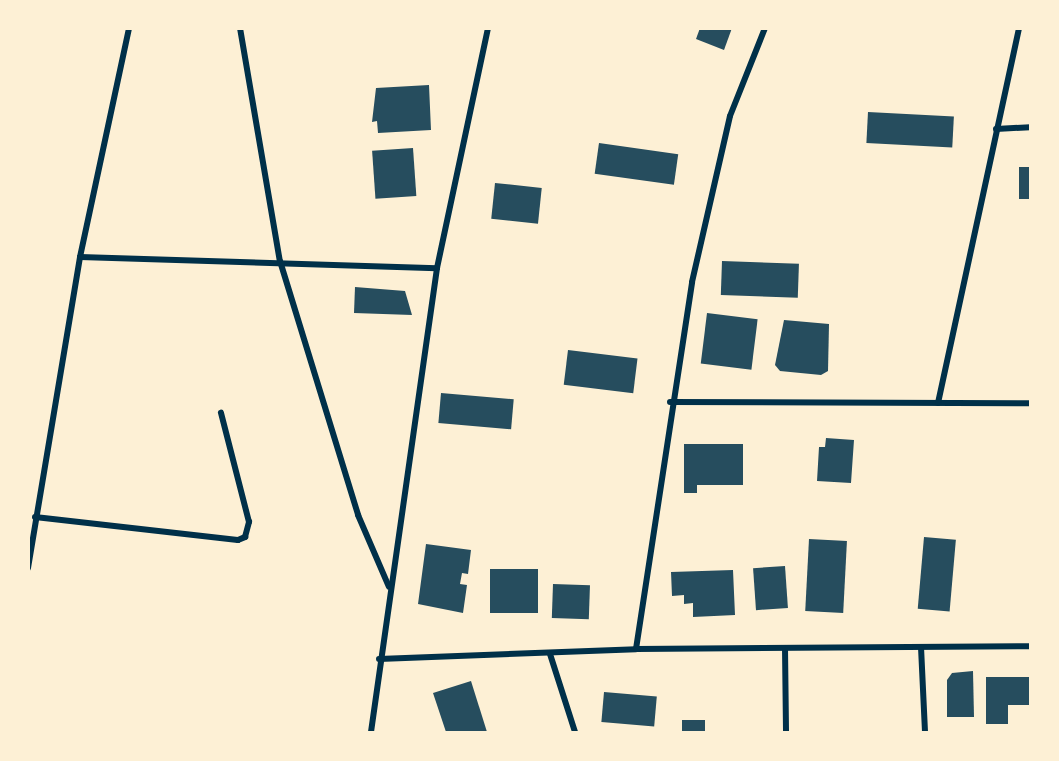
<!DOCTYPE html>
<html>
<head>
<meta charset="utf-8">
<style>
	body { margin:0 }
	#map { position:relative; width:1059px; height:761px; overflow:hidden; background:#fdf0d5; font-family:"Space Grotesk",sans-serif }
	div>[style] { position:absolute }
	.building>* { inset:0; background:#264d5e; transform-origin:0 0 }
	.minor>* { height:6px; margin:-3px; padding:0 3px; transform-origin:3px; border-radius:3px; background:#003049 }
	span { translate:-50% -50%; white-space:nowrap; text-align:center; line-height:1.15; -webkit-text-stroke:4.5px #fdf0d5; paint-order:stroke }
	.frame { position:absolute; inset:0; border:30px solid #fdf0d5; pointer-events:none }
</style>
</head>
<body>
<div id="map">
	<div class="building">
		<i style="clip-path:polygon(700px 28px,732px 28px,724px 50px,696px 39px)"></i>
		<i style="clip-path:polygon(429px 85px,431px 130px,378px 133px,377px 121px,372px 122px,376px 88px)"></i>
		<i style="left:868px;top:112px;width:86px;height:31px;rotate:3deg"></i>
		<i style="left:599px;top:143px;width:80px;height:31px;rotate:8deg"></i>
		<i style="left:413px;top:148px;width:48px;height:41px;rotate:86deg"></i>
		<i style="left:1019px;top:167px;width:11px;height:32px"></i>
		<i style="left:495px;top:183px;width:47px;height:36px;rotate:6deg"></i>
		<i style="left:722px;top:261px;width:77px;height:34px;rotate:2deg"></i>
		<i style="clip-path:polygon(355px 287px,405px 291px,412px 315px,354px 313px)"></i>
		<i style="left:707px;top:313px;width:51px;height:51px;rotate:7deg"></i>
		<i style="clip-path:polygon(784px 320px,829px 324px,828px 371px,821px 375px,780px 371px,775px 365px)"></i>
		<i style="left:568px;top:350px;width:70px;height:35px;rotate:7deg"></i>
		<i style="left:441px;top:393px;width:73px;height:30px;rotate:5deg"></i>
		<i style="clip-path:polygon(826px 438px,854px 440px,851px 483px,817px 481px,819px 447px,825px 447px)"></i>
		<i style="clip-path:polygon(684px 444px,743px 444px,743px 485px,697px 485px,697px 493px,684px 493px)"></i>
		<i style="left:924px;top:537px;width:32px;height:72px;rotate:5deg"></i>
		<i style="left:809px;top:539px;width:38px;height:72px;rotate:3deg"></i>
		<i style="clip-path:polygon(426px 544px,471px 550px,468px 574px,462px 573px,460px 584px,467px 585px,463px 613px,418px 604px)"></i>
		<i style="left:785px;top:566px;width:42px;height:32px;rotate:86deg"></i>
		<i style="left:538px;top:569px;width:44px;height:48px;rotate:90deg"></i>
		<i style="clip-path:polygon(733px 570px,735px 615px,693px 617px,693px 603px,684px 604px,684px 595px,672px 596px,671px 572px)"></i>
		<i style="left:553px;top:584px;width:37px;height:34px;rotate:2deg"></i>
		<i style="clip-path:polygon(973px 671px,974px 717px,947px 717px,947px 680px,952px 673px)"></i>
		<i style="clip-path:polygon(986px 677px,1030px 677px,1030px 705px,1008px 705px,1008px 724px,986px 724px)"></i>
		<i style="clip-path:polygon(471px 681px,487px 732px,446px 732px,433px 693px)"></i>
		<i style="left:604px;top:692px;width:53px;height:30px;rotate:5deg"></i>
		<i style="left:682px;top:720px;width:23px;height:12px"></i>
	</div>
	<div class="minor">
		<i style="left:240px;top:28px;width:236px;rotate:80.3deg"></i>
		<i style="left:280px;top:261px;width:266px;rotate:72.9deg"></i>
		<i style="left:358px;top:515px;width:78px;rotate:66.7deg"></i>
		<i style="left:996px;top:129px;width:34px;rotate:-3deg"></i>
		<i style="left:80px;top:257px;width:357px;rotate:1.8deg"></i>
		<i style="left:670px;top:402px;width:360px;rotate:0.2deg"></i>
		<i style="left:938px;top:403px;width:384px;rotate:-77.8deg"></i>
		<i style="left:35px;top:517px;width:204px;rotate:6.5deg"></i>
		<i style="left:238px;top:540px;width:8px;rotate:-23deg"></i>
		<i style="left:245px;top:537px;width:16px;rotate:-75deg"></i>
		<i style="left:249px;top:522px;width:113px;rotate:-104.4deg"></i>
		<i style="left:28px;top:568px;width:315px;rotate:-80.5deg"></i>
		<i style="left:80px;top:257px;width:234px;rotate:-77.9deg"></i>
		<i style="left:921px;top:647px;width:85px;rotate:87.3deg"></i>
		<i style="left:785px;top:648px;width:84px;rotate:89.3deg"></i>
		<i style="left:636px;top:649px;width:371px;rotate:-81.3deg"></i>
		<i style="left:692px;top:282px;width:170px;rotate:-77.1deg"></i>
		<i style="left:730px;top:116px;width:95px;rotate:-68.3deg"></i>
		<i style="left:550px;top:654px;width:82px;rotate:72.2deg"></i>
		<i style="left:379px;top:659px;width:257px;rotate:-2.2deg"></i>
		<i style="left:636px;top:649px;width:394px;rotate:-0.4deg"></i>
		<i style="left:371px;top:732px;width:469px;rotate:-81.9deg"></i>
		<i style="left:437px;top:268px;width:245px;rotate:-78deg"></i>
	</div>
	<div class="frame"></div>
</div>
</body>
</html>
